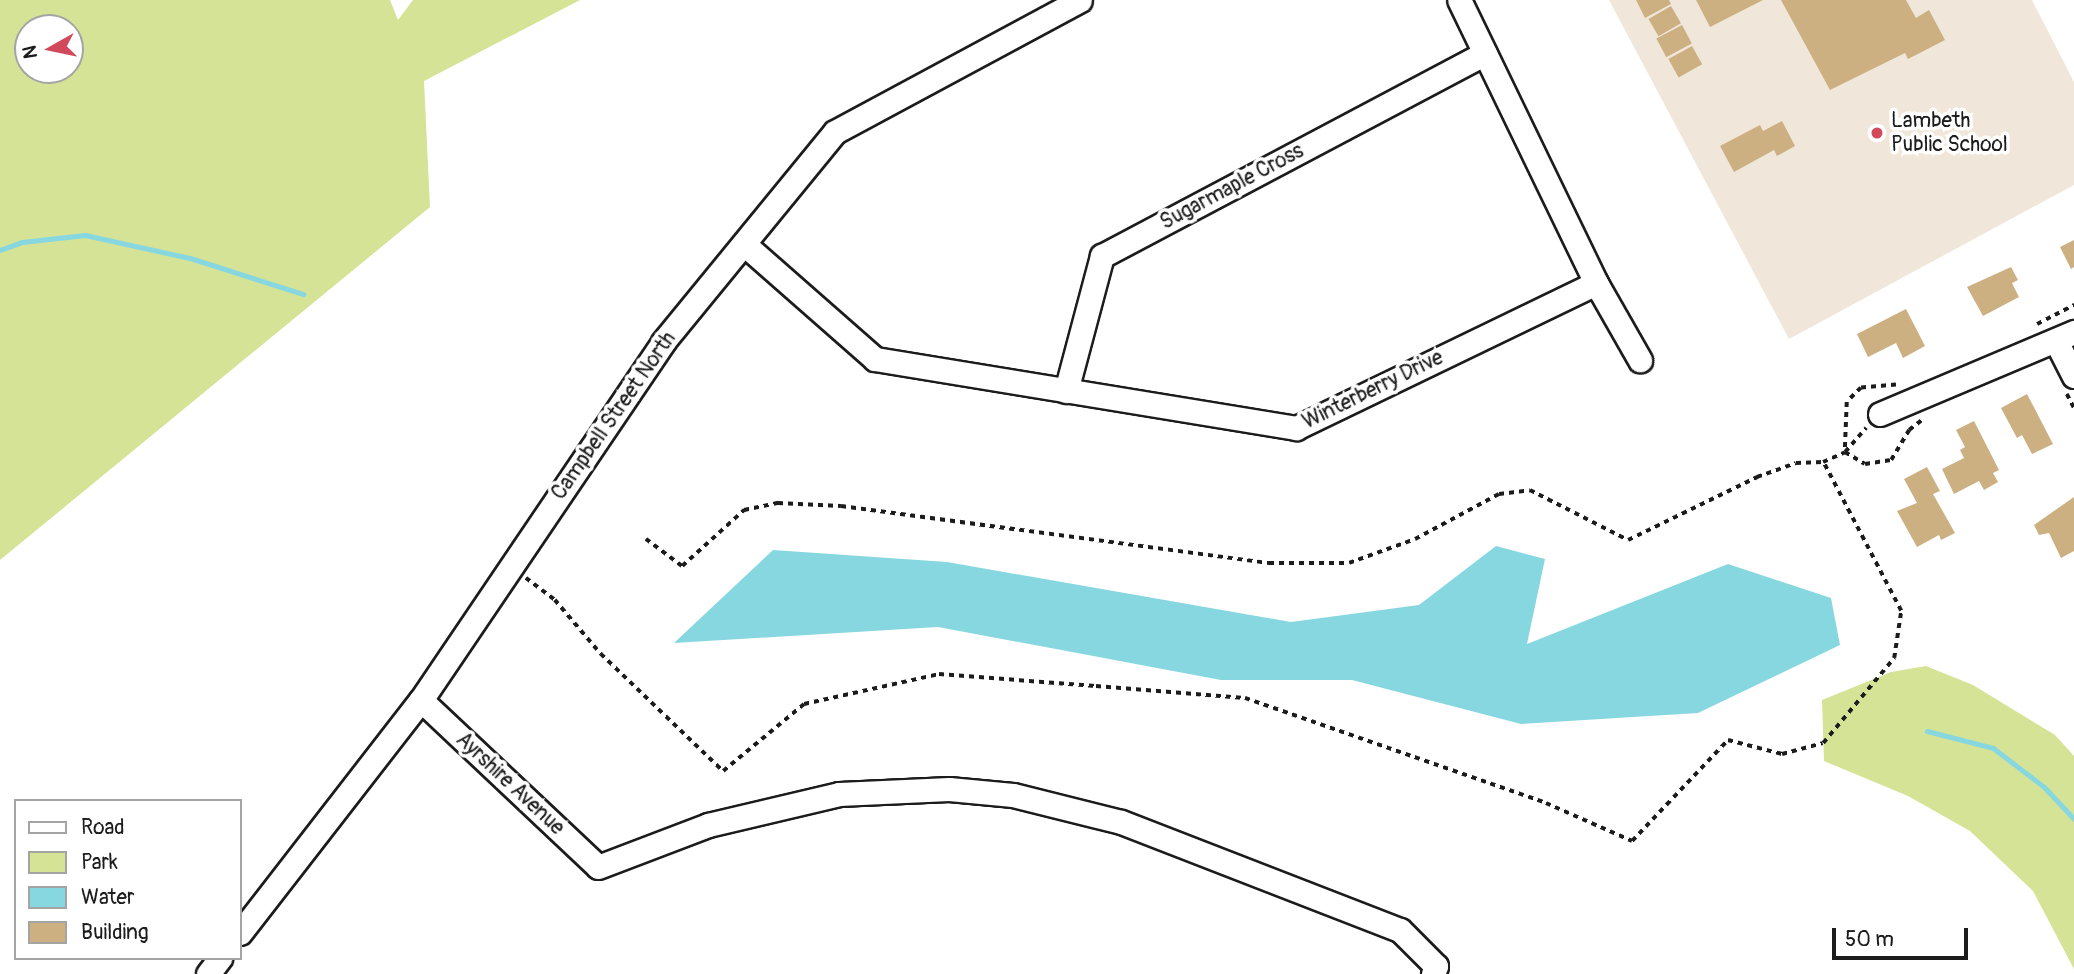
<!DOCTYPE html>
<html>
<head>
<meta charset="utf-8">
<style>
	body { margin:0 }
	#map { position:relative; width:2074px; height:974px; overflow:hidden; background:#fff; font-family:Pangolin,sans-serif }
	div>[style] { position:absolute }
	.built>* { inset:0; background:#f0e7da }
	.green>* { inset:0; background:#d4e396 }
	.water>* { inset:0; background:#87d7e1 }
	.stream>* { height:5px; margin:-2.5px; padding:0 2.5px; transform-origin:2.5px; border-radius:2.5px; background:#87d7e1 }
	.building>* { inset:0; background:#ccb082; transform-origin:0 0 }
	.path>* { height:3.5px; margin-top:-1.75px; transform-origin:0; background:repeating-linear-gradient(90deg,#1c1c1c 0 5px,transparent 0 10px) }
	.roads { filter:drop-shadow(2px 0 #1c1c1c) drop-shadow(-2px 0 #1c1c1c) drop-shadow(0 2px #1c1c1c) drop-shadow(0 -2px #1c1c1c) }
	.minor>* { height:23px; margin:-11.5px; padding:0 11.5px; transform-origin:11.5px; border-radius:11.5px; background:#fff }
	.dots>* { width:19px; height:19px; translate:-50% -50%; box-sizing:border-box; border:4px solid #fff; border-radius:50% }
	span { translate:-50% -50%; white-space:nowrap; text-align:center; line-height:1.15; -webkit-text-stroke:7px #fff; paint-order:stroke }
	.poi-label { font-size:21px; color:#1c1c1c }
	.left { translate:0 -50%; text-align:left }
	.street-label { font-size:21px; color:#1c1c1c }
	.legend { position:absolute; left:14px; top:799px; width:228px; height:161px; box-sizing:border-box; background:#fff; border:2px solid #a4a4a4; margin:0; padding:9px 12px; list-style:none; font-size:21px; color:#1c1c1c }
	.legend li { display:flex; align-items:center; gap:14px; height:35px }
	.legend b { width:35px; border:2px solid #a4a4a4 }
	.north { position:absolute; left:14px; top:14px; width:70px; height:70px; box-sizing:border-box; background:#fff; border:2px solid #a4a4a4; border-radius:50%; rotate:261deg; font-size:19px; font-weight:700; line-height:28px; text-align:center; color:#1c1c1c }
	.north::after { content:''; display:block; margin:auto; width:24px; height:32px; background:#d1495b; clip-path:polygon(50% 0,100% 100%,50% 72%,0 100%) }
	.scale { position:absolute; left:1832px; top:928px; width:136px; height:32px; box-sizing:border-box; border:4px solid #1c1c1c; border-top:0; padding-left:9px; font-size:21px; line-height:24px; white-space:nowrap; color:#1c1c1c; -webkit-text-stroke:5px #fff; paint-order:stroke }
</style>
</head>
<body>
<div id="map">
	<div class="built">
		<i style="clip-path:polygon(1609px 0,2032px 0,2074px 82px,2074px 185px,1789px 339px)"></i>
	</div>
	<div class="green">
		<i style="clip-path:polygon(evenodd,0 0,390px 0,398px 20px,413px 0,580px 0,424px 81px,430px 207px,0 560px,0 0,28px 28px,70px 28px,70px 70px,28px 70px,28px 28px)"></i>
		<i style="clip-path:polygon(1926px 666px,1973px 685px,2055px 735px,2074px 756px,2074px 969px,2033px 891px,1970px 831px,1908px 796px,1824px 761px,1822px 700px,1891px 672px)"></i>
	</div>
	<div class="water">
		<i style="clip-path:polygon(1496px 546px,1545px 559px,1527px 644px,1728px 564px,1831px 598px,1840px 645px,1698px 713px,1521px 724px,1352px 680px,1221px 680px,938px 627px,674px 643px,773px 550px,947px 562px,1291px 622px,1419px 605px)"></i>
	</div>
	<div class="stream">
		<i style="left:0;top:250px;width:23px;rotate:-20deg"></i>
		<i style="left:22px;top:242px;width:63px;rotate:-6.3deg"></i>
		<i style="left:85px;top:235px;width:107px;rotate:12.4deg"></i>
		<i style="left:190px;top:258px;width:119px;rotate:17.7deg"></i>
		<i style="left:1927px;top:731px;width:68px;rotate:14.4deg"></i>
		<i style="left:1993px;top:748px;width:64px;rotate:37.4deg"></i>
		<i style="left:2044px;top:787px;width:44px;rotate:46.8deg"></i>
	</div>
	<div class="building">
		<i style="clip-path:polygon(1636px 0,1669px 0,1671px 4px,1645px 18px)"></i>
		<i style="clip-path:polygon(1696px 0,1763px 0,1710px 27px)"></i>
		<i style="clip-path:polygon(1781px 0,1906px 0,1916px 18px,1929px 10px,1945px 40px,1908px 59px,1905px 53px,1830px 90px)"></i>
		<i style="left:1671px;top:6px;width:20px;height:26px;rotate:60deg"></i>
		<i style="left:1682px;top:25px;width:21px;height:29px;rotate:62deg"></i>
		<i style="left:1692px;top:46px;width:21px;height:27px;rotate:61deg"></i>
		<i style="clip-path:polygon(1782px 121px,1795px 146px,1777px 156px,1774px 150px,1734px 172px,1720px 146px,1760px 125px,1763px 131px)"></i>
		<i style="clip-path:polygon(2074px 240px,2074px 267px,2071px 269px,2060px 247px)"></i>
		<i style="clip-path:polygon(2011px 267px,2018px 280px,2012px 283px,2019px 297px,1983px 316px,1967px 287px)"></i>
		<i style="clip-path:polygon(1906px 309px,1925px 346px,1903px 358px,1896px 343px,1868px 357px,1857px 334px)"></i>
		<i style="clip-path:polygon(2027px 394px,2053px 444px,2032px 454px,2022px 435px,2017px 438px,2001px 408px)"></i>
		<i style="clip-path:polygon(1974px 421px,1999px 470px,1993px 473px,1998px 482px,1984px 490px,1979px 481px,1954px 494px,1942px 469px,1964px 458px,1960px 450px,1965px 447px,1956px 430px)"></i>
		<i style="clip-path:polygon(1927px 467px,1940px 491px,1933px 494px,1955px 533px,1941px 540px,1939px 535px,1917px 547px,1897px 511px,1917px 503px,1904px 479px)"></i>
		<i style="clip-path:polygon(2074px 497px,2074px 551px,2061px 558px,2049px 533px,2039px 535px,2034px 525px)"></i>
	</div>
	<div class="path">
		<i style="left:2037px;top:324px;width:42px;rotate:-27.2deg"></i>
		<i style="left:1896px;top:385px;width:35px;rotate:175deg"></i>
		<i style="left:1861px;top:388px;width:20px;rotate:135deg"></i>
		<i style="left:1847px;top:402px;width:50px;rotate:92.3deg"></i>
		<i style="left:1845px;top:452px;width:23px;rotate:31deg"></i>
		<i style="left:1865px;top:464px;width:26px;rotate:-9deg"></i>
		<i style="left:1891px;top:460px;width:35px;rotate:-59deg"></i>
		<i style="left:1909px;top:430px;width:16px;rotate:-38deg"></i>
		<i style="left:2067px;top:394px;width:16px;rotate:63deg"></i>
		<i style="left:646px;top:539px;width:45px;rotate:36.9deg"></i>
		<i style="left:682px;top:566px;width:84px;rotate:-42.1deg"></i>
		<i style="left:744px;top:510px;width:35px;rotate:-12deg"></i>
		<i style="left:778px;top:503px;width:63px;rotate:2.7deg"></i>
		<i style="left:841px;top:506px;width:432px;rotate:7.6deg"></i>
		<i style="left:1269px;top:563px;width:80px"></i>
		<i style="left:1349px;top:563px;width:70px;rotate:-20deg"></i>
		<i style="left:1415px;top:539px;width:95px;rotate:-28.2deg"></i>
		<i style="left:1499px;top:494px;width:31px;rotate:-7deg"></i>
		<i style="left:1530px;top:490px;width:110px;rotate:27deg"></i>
		<i style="left:1628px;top:540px;width:144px;rotate:-26deg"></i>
		<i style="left:1757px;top:477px;width:41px;rotate:-19.7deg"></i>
		<i style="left:1796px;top:463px;width:27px;rotate:-2deg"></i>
		<i style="left:1823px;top:462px;width:24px;rotate:-24deg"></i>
		<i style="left:1845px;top:452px;width:32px;rotate:-49deg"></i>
		<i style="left:526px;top:578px;width:36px;rotate:37deg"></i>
		<i style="left:555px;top:600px;width:71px;rotate:49.6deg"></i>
		<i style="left:601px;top:654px;width:169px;rotate:43.8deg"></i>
		<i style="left:723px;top:771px;width:105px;rotate:-39.6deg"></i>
		<i style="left:804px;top:704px;width:138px;rotate:-12.5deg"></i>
		<i style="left:939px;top:674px;width:157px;rotate:4.4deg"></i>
		<i style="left:1096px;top:686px;width:149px;rotate:4.6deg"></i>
		<i style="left:1245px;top:698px;width:319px;rotate:19.2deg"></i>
		<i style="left:1546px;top:803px;width:94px;rotate:23.8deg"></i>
		<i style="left:1632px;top:841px;width:139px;rotate:-46.5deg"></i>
		<i style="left:1728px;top:740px;width:56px;rotate:14.5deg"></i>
		<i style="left:1782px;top:754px;width:42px;rotate:-15deg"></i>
		<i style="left:1823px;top:743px;width:111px;rotate:-50.1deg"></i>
		<i style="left:1894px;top:658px;width:48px;rotate:-81.5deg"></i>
		<i style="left:1901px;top:611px;width:168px;rotate:-117.6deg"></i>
	</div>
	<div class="roads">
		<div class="minor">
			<i style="left:744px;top:244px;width:174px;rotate:41.3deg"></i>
			<i style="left:875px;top:359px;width:427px;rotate:9.3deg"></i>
			<i style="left:1296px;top:428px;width:333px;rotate:-25.8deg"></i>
			<i style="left:1596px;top:283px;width:314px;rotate:-115.8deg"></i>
			<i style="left:1596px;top:283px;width:89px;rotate:60.3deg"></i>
			<i style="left:2057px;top:343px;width:37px;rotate:63deg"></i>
			<i style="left:1066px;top:391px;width:140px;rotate:-75.1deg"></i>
			<i style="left:1102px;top:256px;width:433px;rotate:-27.9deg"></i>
			<i style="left:1880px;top:414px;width:211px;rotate:-22.9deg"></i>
			<i style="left:421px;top:700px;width:243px;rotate:43.3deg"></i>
			<i style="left:598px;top:867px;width:118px;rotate:-20.9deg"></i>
			<i style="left:708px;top:825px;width:135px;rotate:-13.3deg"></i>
			<i style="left:839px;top:794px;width:110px;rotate:-2.6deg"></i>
			<i style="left:949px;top:789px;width:64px;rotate:5.4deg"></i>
			<i style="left:1013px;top:795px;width:111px;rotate:14deg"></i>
			<i style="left:1121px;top:822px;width:299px;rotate:21.2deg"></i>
			<i style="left:1400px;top:930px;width:51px;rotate:45deg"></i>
			<i style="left:1436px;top:966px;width:9px;rotate:111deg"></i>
			<i style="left:240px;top:933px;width:295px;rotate:-52.2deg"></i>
			<i style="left:421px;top:700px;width:432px;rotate:-55.9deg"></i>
			<i style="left:663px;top:342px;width:271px;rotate:-50.7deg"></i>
			<i style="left:835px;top:132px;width:278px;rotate:-28.3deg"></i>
			<i style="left:208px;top:974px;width:20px;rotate:-53deg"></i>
		</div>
	</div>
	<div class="dots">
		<i style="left:1877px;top:133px;background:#d1495b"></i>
	</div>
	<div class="poi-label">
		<span class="left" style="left:1891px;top:133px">Lambeth<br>Public School</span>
	</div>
	<div class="street-label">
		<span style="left:1232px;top:187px;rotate:-28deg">Sugarmaple Cross</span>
		<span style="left:1373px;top:390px;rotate:-26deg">Winterberry Drive</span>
		<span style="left:614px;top:416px;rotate:-55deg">Campbell Street North</span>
		<span style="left:510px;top:784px;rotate:43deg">Ayrshire Avenue</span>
	</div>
	<ul class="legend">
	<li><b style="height:9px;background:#fff"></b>Road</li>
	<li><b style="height:19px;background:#d4e396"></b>Park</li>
	<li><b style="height:19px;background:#87d7e1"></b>Water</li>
	<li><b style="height:19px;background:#ccb082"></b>Building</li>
	</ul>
	<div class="north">N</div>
	<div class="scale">50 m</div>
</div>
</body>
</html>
